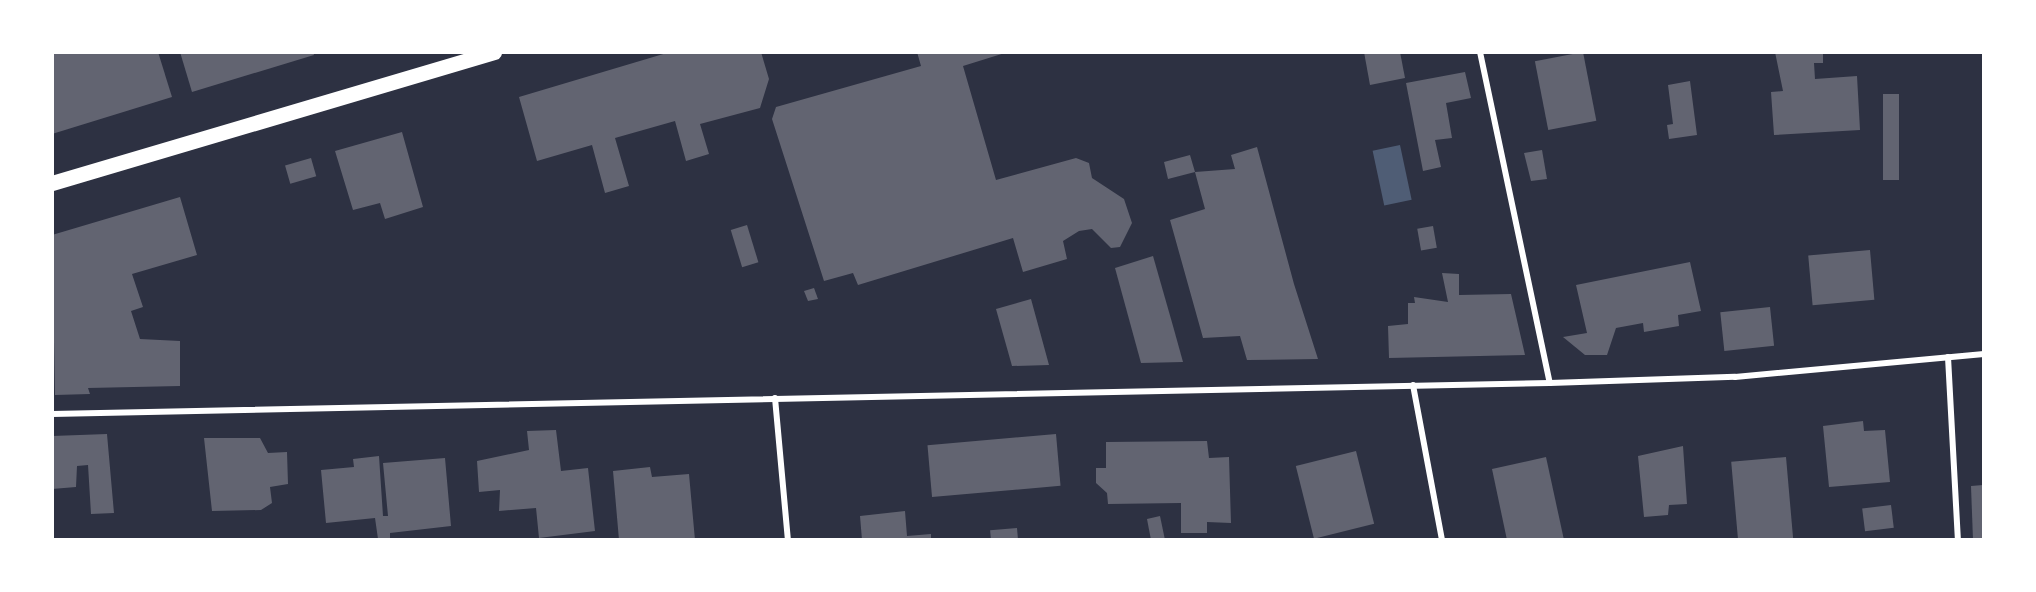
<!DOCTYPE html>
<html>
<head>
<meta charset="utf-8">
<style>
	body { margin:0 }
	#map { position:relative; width:2036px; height:592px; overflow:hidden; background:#2d3142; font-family:"DejaVu Sans",sans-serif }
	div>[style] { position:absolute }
	.water>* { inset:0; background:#4f5d75; transform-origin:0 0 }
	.building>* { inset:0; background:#626471; transform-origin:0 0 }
	.minor>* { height:6px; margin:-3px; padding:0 3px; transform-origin:3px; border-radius:3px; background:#fff }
	.primary>* { height:15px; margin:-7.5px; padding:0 7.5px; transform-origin:7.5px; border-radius:7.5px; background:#fff }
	span { translate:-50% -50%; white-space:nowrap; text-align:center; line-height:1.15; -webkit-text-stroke:5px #fff; paint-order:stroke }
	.frame { position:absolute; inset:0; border:54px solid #fff; pointer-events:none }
</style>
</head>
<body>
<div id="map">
	<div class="water">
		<i style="left:1400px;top:145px;width:56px;height:28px;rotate:78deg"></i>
	</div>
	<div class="building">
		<i style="clip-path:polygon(52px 52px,158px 52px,172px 97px,52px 134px)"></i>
		<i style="clip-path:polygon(180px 52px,313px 52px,314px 55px,192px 92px)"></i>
		<i style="clip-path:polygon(670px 52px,761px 52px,769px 79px,760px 108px,700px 124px,709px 154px,686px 161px,675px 121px,615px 138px,629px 186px,605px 193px,592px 145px,537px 161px,519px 97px)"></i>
		<i style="clip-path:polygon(917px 52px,1008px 52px,963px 66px,996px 180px,1076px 158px,1089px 163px,1092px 178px,1124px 199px,1132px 223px,1120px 247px,1111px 248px,1092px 229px,1079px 231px,1063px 241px,1067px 259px,1023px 272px,1013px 238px,858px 285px,853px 273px,824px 281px,772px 119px,776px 107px,921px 66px)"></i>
		<i style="clip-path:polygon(1364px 52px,1400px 52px,1405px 78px,1370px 85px)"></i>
		<i style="left:1583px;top:52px;width:70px;height:49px;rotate:79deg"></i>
		<i style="clip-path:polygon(1775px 52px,1823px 52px,1823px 63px,1814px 63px,1815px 79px,1857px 76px,1860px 130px,1774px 135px,1771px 92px,1783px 91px)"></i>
		<i style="clip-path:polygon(1465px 72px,1471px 98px,1446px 103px,1452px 138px,1435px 140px,1441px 167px,1423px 171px,1406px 83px)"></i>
		<i style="clip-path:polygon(1690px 81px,1697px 135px,1669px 139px,1667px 125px,1673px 124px,1668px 85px)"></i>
		<i style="left:1883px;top:94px;width:16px;height:86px"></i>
		<i style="clip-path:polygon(402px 132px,423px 207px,385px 219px,380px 203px,353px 210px,335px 151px)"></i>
		<i style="clip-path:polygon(1257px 147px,1294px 284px,1318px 359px,1247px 360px,1240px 336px,1203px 338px,1170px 220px,1205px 209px,1195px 172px,1168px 179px,1164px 162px,1190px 155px,1195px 172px,1235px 169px,1231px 155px)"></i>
		<i style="clip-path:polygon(1542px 150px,1547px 179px,1531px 181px,1524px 153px)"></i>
		<i style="left:311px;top:158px;width:19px;height:27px;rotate:74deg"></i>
		<i style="clip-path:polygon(180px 197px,197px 255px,132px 274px,143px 307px,131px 311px,140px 339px,180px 341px,180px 386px,88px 388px,90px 394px,55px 395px,52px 235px)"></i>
		<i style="left:747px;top:225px;width:39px;height:17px;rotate:73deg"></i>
		<i style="left:1433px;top:226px;width:22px;height:16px;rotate:80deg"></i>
		<i style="left:1870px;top:250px;width:50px;height:62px;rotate:85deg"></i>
		<i style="clip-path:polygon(1153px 256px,1173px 326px,1183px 362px,1141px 363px,1115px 268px)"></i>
		<i style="clip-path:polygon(1690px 262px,1701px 311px,1678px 315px,1679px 326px,1644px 332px,1643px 323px,1616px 328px,1607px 355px,1585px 355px,1563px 337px,1587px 333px,1576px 285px)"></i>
		<i style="clip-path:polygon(1442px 273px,1459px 274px,1459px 295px,1511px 294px,1525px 355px,1389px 358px,1388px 326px,1408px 324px,1408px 303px,1415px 303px,1414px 297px,1448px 302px)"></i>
		<i style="clip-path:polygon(814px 288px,818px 299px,808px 301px,804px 291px)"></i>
		<i style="clip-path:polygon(1031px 299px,1049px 365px,1012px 366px,996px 309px)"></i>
		<i style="left:1770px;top:307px;width:39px;height:50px;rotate:84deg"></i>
		<i style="clip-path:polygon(1863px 421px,1864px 431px,1885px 430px,1890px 482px,1829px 487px,1823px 426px)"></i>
		<i style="clip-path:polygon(556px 430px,561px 471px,588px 468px,595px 531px,539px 538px,536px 508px,499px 511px,500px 490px,479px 492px,477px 461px,529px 450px,527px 431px)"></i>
		<i style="clip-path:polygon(107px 434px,114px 513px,91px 514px,88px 465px,77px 466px,76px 487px,52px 489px,52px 436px)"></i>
		<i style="left:1056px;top:434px;width:52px;height:129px;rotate:85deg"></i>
		<i style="clip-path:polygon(204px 438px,260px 438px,268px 453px,287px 452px,288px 484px,270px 487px,272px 503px,261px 510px,212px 511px)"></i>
		<i style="clip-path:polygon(1207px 441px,1209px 458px,1229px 457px,1231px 523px,1207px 522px,1207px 533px,1181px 533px,1181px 503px,1108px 504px,1107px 493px,1096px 483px,1096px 468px,1106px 468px,1106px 442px)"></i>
		<i style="clip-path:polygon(1683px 446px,1687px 504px,1669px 505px,1668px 515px,1644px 517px,1638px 456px)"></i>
		<i style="left:1356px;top:451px;width:75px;height:62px;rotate:76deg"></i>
		<i style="clip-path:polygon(379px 456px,383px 516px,388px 516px,383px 463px,445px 458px,451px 526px,390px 533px,390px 540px,378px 539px,375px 518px,326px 523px,321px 470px,354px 467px,353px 459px)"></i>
		<i style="clip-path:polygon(1546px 457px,1564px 540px,1507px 540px,1492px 469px)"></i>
		<i style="left:1786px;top:457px;width:83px;height:55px;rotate:85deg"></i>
		<i style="clip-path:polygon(650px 467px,652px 477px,689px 474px,695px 540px,619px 540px,613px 471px)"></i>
		<i style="clip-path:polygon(1983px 485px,1983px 540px,1973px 540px,1971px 486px)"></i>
		<i style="left:1891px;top:505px;width:23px;height:29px;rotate:83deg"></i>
		<i style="clip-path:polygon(905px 511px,907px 536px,931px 534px,931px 540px,862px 540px,860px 516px)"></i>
		<i style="clip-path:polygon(1160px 516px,1165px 540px,1151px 540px,1147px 519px)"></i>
		<i style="left:1017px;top:528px;width:12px;height:27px;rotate:85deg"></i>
	</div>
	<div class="minor">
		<i style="left:1480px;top:52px;width:338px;rotate:78.1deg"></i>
		<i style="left:1948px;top:357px;width:183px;rotate:86.9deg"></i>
		<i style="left:1413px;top:385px;width:158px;rotate:79.4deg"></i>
		<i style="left:775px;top:398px;width:143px;rotate:84.8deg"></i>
		<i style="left:52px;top:414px;width:1498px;rotate:-1.19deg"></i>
		<i style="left:1550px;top:383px;width:185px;rotate:-1.9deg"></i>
		<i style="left:1735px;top:377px;width:250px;rotate:-5.3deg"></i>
	</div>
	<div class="primary">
		<i style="left:52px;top:183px;width:461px;rotate:-16.5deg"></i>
	</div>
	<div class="frame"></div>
</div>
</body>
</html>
